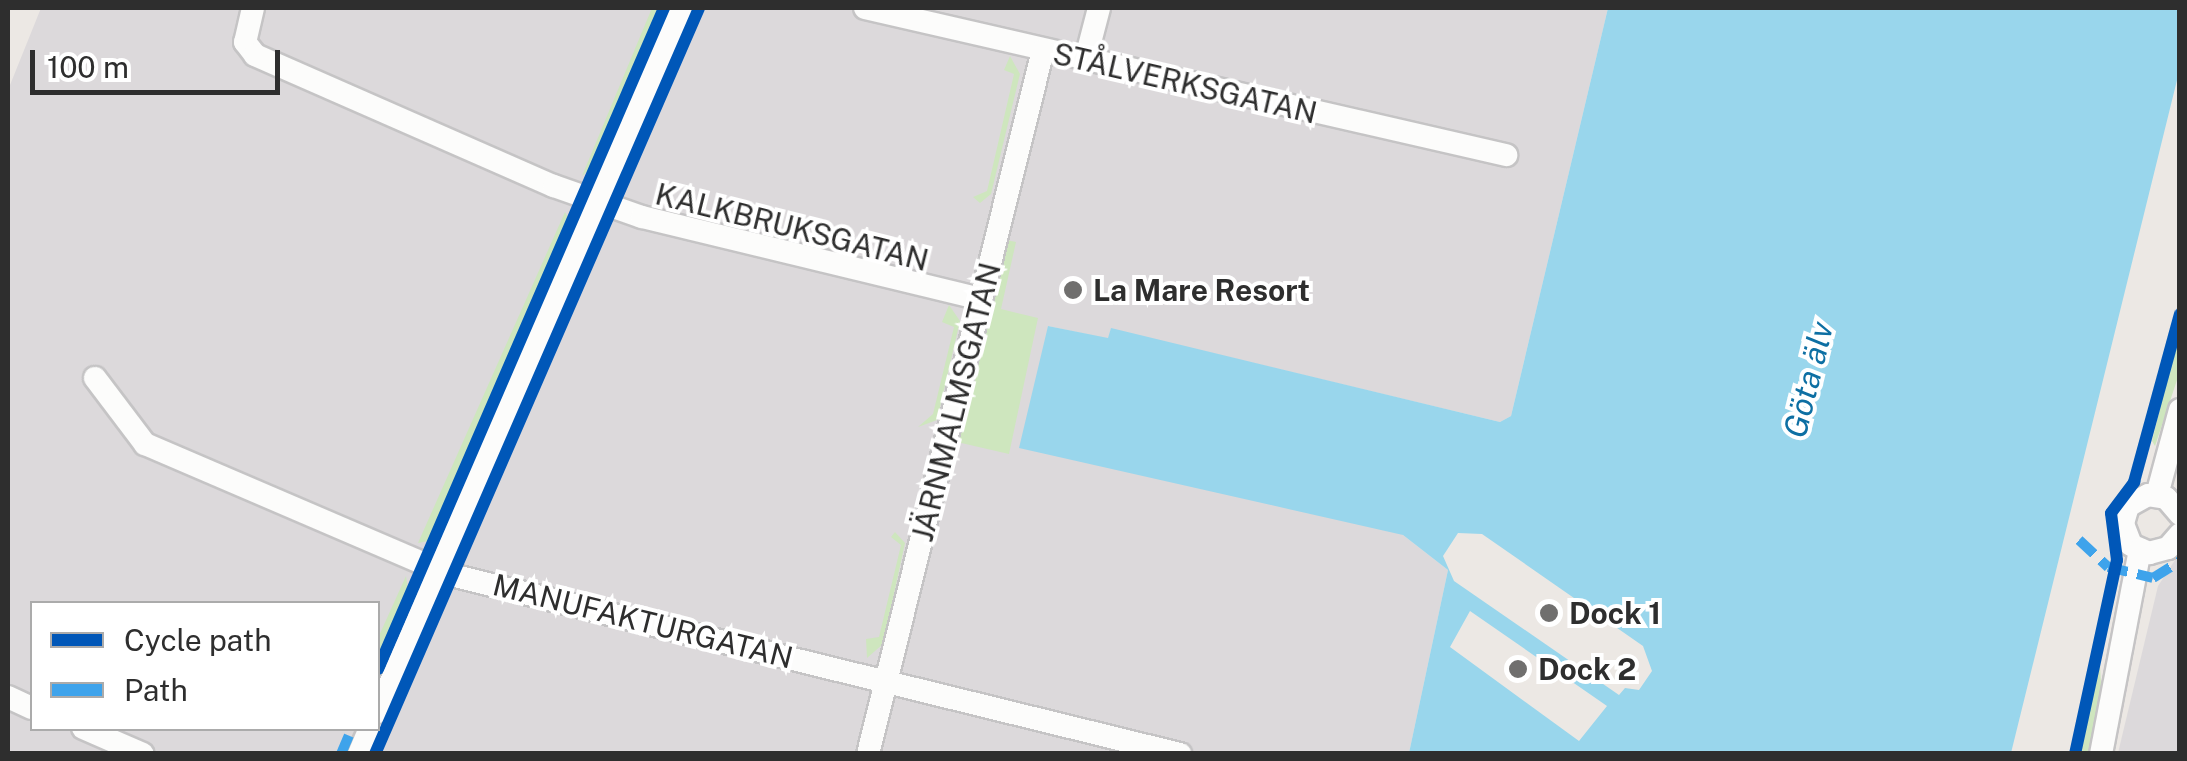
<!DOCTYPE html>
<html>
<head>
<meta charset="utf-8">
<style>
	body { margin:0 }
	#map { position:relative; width:2187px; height:761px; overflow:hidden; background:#ece8e4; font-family:"Public Sans",sans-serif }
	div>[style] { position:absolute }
	.industrial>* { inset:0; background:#dcd9db }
	.green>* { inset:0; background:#cee6be }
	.water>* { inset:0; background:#99d6ec }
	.roads { filter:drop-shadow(2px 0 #c5c4c5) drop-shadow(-2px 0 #c5c4c5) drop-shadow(0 2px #c5c4c5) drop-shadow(0 -2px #c5c4c5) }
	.minor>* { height:22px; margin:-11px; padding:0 11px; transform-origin:11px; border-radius:11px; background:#fcfcfb }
	.quiet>* { height:10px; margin-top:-5px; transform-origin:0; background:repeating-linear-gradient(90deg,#3ea3eb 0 20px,transparent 0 30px) }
	.cycleway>* { height:12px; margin:-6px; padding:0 6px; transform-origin:6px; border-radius:6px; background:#0057b8 }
	.dots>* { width:28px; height:28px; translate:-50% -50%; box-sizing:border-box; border:5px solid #fff; border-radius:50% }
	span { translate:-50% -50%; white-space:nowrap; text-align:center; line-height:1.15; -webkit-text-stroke:8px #fff; paint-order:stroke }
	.street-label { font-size:30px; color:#2e2e2e }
	.poi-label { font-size:30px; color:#2e2e2e; font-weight:700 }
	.left { translate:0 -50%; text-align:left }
	.water-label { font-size:32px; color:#0d6fa3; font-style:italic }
	.frame { position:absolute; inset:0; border:10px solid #2e2e2e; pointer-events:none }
	.legend { position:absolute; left:30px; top:601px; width:350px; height:130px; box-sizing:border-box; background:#fff; border:2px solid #ababab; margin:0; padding:12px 18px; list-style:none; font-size:30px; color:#2e2e2e }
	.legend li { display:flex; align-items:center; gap:20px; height:50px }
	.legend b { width:50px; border:2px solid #ababab }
	.scale { position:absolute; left:30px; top:50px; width:250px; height:45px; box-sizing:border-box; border:5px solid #2e2e2e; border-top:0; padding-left:12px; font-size:30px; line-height:35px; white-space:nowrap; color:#2e2e2e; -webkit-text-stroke:8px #fff; paint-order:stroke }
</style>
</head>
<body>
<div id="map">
	<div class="industrial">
		<i style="clip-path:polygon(evenodd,41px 8px,1608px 8px,1511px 416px,1500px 422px,1111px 329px,1109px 339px,1048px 326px,1403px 535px,1448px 570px,1409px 753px,8px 753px,8px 90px,41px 8px,32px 604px,378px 604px,378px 728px,32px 728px,32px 604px)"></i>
		<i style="clip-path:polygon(2179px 554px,2179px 753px,2118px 753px,2158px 586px)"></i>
	</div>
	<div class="green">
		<i style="clip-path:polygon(652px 8px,661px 8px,592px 167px,582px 176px)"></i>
		<i style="clip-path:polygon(1010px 56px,1020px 74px,991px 194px,980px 203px,973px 197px,987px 191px,1014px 74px,1004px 70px)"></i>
		<i style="clip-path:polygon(565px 212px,569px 219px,437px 525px,428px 541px,418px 543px)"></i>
		<i style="clip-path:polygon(1002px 239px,1016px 242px,1001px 309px,1038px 318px,1009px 454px,957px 442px)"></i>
		<i style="clip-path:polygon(949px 305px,960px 321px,937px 420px,918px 427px,933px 414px,954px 327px,942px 322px)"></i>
		<i style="clip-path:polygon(2179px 331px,2179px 374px,2155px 446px,2152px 441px)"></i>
		<i style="clip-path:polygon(895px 532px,905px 543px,883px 644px,867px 658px,866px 639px,879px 637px,901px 545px,891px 537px)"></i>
		<i style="clip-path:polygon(406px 576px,408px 589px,378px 659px,378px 638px)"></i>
		<i style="clip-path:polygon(2100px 665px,2102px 703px,2089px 753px,2080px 754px)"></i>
	</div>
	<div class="water">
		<i style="clip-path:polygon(evenodd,1608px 8px,2179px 8px,2179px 72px,2011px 753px,1409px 753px,1448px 570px,1403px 535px,1019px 448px,1048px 326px,1108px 338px,1111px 328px,1500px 422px,1511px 416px,1608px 8px,1458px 533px,1482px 534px,1643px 646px,1652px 671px,1639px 690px,1625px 688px,1619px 695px,1454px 581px,1443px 556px,1458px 533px,1608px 8px,1470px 611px,1607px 706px,1579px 741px,1450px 647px,1470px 611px)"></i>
	</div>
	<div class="roads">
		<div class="minor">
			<i style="left:253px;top:8px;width:35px;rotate:103deg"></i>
			<i style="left:245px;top:42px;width:16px;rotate:52deg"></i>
			<i style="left:255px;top:55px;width:326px;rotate:23.7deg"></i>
			<i style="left:554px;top:186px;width:93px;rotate:19.4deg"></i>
			<i style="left:642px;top:217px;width:349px;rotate:13.6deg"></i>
			<i style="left:865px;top:8px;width:658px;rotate:12.92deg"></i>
			<i style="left:1086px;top:58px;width:52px;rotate:-75.4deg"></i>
			<i style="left:95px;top:378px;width:83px;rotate:52.9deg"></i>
			<i style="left:145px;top:444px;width:333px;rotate:23.2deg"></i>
			<i style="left:451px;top:575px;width:751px;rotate:13.8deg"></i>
			<i style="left:2157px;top:495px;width:88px;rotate:-74.9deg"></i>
			<i style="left:2180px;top:514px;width:21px;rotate:-131deg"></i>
			<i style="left:2166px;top:498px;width:18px;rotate:-171deg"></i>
			<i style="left:2148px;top:495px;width:23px;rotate:151deg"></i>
			<i style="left:2128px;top:506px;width:19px;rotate:106deg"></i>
			<i style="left:2123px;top:524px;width:22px;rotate:69deg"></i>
			<i style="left:2131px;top:545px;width:20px;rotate:24deg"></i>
			<i style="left:2149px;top:553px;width:20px;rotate:-15deg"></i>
			<i style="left:2168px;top:548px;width:18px;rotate:-49deg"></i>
			<i style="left:8px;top:697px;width:26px;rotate:25deg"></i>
			<i style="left:378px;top:712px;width:766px;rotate:-66.71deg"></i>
			<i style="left:83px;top:728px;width:65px;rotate:23.4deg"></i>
			<i style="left:359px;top:754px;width:28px;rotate:-67deg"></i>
			<i style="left:868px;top:754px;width:725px;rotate:-76.04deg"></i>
			<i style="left:2101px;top:754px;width:208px;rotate:-79.2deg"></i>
		</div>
	</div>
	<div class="quiet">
		<i style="left:2079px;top:540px;width:40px;rotate:43deg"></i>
		<i style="left:2108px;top:567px;width:46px;rotate:13.7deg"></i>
		<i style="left:2153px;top:578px;width:32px;rotate:-32deg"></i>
		<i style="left:341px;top:754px;width:28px;rotate:-67deg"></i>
	</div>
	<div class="cycleway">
		<i style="left:378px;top:669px;width:720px;rotate:-66.6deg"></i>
		<i style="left:375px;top:754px;width:813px;rotate:-66.52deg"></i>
		<i style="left:2075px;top:754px;width:198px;rotate:-77.8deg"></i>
		<i style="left:2117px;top:560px;width:47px;rotate:-97.3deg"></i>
		<i style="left:2111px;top:513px;width:39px;rotate:-53deg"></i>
		<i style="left:2134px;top:482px;width:174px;rotate:-74.7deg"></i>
	</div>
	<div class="dots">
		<i style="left:1073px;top:290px;background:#706f6e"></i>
		<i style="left:1549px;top:613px;background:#706f6e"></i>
		<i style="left:1518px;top:669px;background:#706f6e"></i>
	</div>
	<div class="street-label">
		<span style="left:1185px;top:83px;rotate:13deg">STÅLVERKSGATAN</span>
		<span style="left:792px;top:227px;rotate:14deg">KALKBRUKSGATAN</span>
		<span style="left:956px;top:402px;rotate:-76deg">JÄRNMALMSGATAN</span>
		<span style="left:643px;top:621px;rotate:14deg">MANUFAKTURGATAN</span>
	</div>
	<div class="poi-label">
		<span class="left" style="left:1093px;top:290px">La Mare Resort</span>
		<span class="left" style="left:1569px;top:613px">Dock 1</span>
		<span class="left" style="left:1538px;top:669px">Dock 2</span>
	</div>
	<div class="water-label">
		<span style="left:1809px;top:380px;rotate:-76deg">Göta älv</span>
	</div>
	<div class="frame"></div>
	<ul class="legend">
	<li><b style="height:12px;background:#0057b8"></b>Cycle path</li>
	<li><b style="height:12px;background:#3ea3eb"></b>Path</li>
	</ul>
	<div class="scale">100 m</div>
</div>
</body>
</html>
